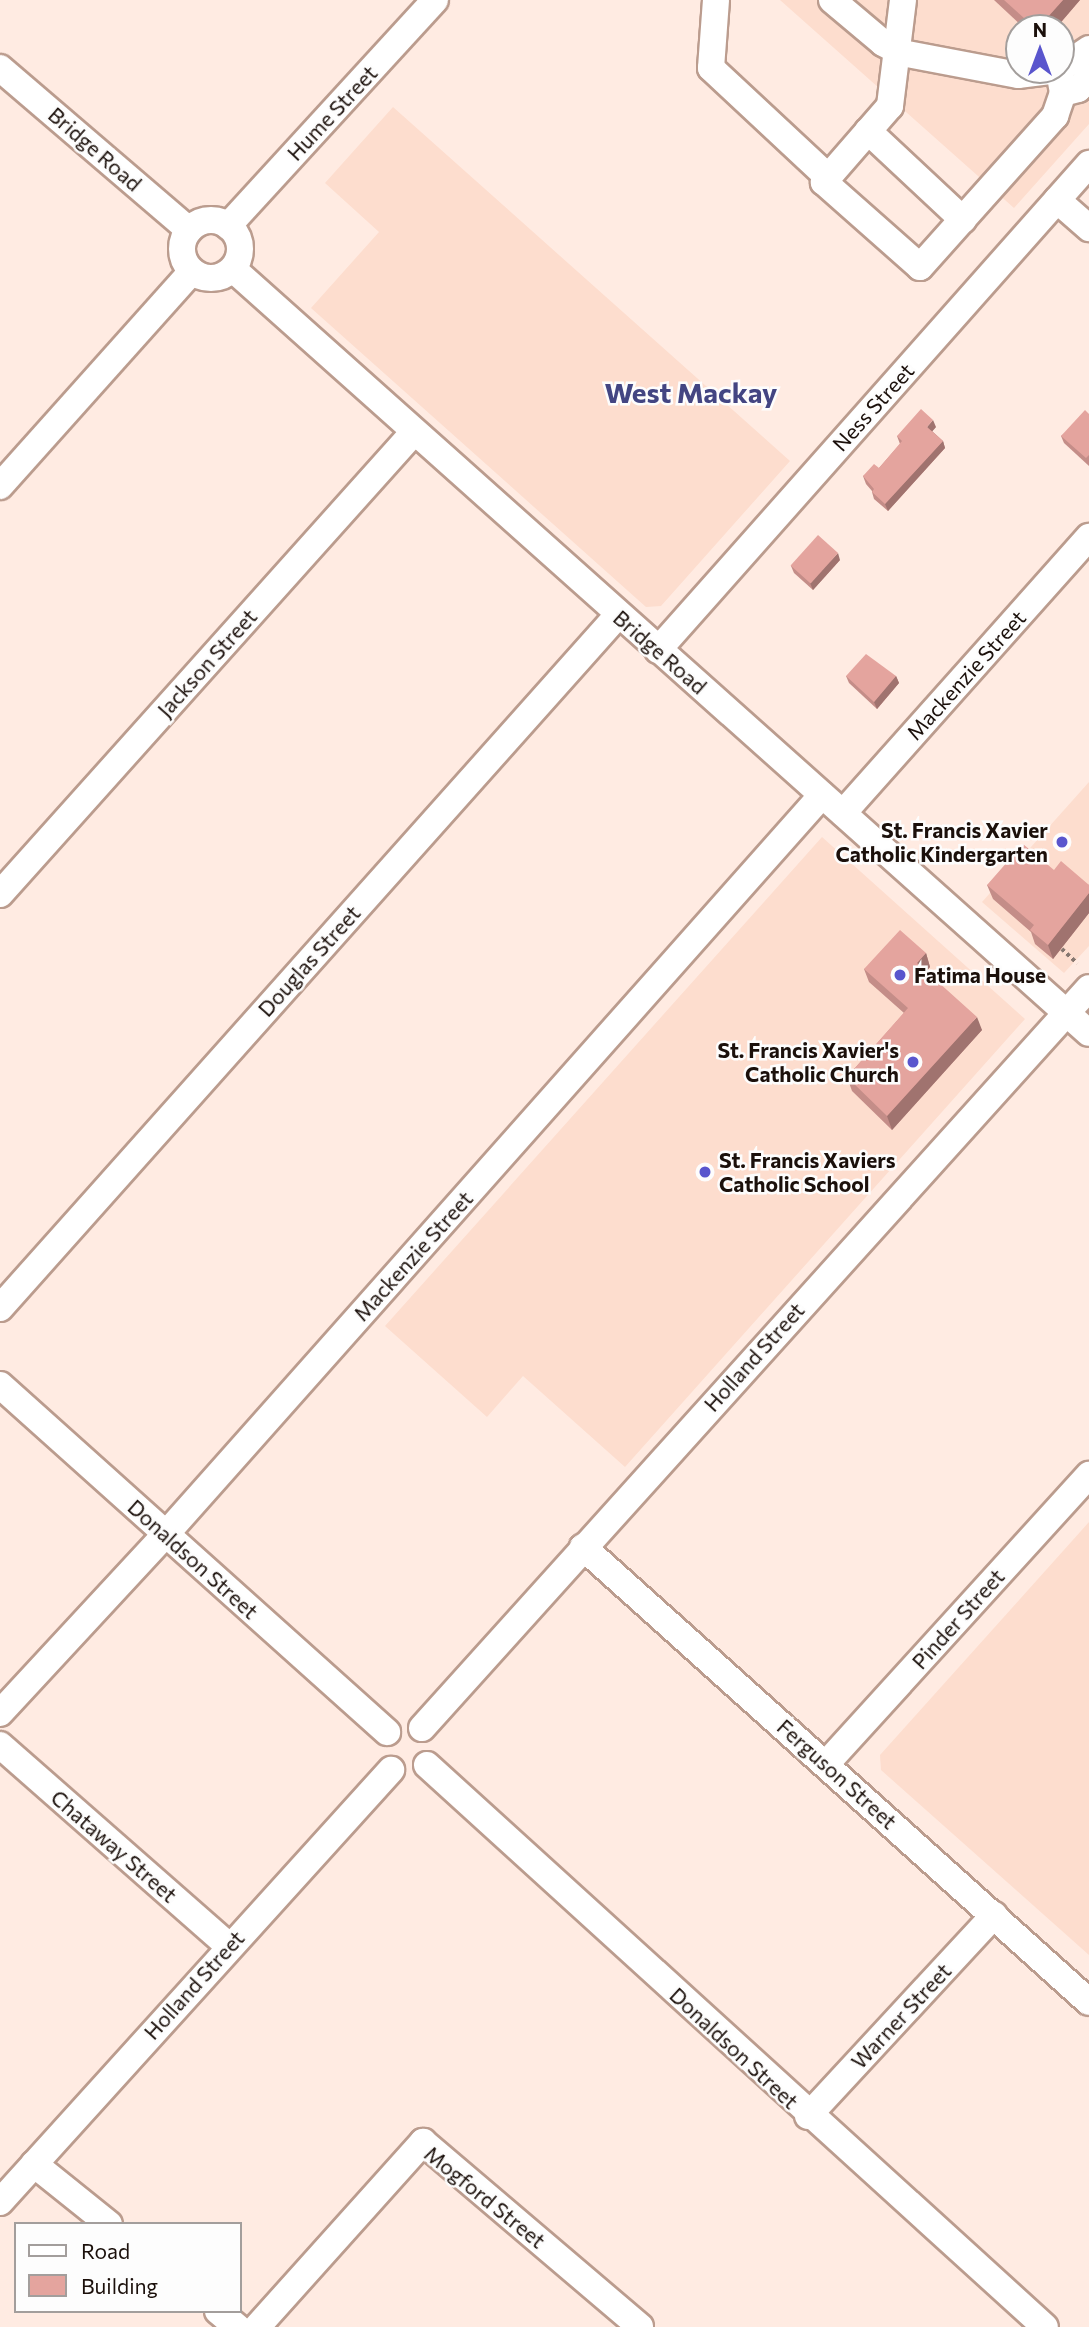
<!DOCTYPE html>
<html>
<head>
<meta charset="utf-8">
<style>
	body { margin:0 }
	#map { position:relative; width:1089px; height:2327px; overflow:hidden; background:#ffebe2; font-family:Commissioner,sans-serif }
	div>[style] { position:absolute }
	.built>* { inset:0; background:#fdddce }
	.path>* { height:3.5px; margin-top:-1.75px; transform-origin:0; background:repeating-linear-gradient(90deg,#867770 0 3.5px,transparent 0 7px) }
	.roads { filter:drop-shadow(2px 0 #bb9c8e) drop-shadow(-2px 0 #bb9c8e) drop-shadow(0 2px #bb9c8e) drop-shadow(0 -2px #bb9c8e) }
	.minor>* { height:26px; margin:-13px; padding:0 13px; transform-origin:13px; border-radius:13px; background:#fff }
	.minor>.ring { margin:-13px; padding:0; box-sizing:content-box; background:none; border:26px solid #fff; border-radius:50% }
	.wall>* { inset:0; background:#c48d88 }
	.shaded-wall>* { inset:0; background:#a0736f }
	.building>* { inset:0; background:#e4a49e; transform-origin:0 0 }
	.dots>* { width:19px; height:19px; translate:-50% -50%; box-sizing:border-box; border:4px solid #fdfdfd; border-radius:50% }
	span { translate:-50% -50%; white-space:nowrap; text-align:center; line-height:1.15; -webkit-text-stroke:5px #fdfdfd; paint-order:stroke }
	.street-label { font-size:21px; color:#1b100b }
	.poi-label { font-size:21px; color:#1b100b; font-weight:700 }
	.right { translate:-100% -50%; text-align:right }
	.left { translate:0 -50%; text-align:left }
	.district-label { font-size:28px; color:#434582; font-weight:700 }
	.legend { position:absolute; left:14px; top:2222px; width:228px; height:91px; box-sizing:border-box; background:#fdfdfd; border:2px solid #a39e9c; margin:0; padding:9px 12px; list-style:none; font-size:21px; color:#1b100b }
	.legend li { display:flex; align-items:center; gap:14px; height:35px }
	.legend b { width:35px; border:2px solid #a39e9c }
	.north { position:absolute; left:1005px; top:14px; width:70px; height:70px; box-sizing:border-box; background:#fdfdfd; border:2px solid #a39e9c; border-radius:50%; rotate:0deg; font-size:19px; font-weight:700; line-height:28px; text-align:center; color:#1b100b }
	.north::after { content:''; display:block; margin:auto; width:24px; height:32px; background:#5955cd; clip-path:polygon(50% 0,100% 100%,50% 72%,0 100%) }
</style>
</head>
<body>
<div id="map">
	<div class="built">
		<i style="clip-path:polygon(evenodd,780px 0,1089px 0,1089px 124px,1014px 208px,780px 0,1019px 28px,1061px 28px,1061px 70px,1019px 70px,1019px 28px)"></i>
		<i style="clip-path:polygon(393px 107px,790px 461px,661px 606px,646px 607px,311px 308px,379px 232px,325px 183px)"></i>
		<i style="clip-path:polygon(1089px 782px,1089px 946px,1064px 973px,982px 902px)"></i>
		<i style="clip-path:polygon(822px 837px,1025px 1019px,625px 1467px,523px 1376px,487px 1417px,385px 1326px)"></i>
		<i style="clip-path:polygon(1089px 1522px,1089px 1955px,881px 1770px,880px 1755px)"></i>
	</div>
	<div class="path">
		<i style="left:1062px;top:949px;width:21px;rotate:43deg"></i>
	</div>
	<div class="roads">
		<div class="minor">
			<i style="left:716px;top:0;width:68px;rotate:94.2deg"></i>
			<i style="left:711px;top:68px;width:160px;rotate:43deg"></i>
			<i style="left:832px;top:0;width:67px;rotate:40.1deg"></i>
			<i style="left:883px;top:43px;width:21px;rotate:28deg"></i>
			<i style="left:902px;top:53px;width:118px;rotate:10.7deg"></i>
			<i style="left:1018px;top:75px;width:38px;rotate:-7deg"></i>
			<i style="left:903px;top:0;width:107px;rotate:97deg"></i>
			<i style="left:890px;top:106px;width:101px;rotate:131deg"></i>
			<i style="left:824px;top:182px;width:128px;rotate:41.5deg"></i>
			<i style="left:920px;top:267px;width:203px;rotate:-48.2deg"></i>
			<i style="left:1055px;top:116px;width:24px;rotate:-71deg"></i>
			<i style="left:1063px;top:93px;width:23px;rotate:-100deg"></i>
			<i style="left:0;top:68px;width:249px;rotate:40.6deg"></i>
			<i style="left:1061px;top:68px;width:34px;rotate:-34deg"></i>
			<i style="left:1063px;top:93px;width:16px;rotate:-15deg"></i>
			<i style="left:1078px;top:89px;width:16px;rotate:-47deg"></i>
			<i style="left:868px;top:131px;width:130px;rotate:43.1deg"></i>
			<i style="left:1057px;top:200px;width:43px;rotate:41.2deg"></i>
			<i class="ring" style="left:182px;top:220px;width:32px;height:32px"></i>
			<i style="left:228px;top:226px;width:306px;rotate:-47.5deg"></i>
			<i style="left:233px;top:269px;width:1147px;rotate:41.75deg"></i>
			<i style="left:0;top:486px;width:288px;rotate:-48.2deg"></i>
			<i style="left:658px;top:650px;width:650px;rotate:-48.43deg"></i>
			<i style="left:843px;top:813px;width:370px;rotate:-48.3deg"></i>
			<i style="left:0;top:894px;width:620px;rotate:-48.14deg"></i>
			<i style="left:0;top:1308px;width:929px;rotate:-48.27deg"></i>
			<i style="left:0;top:1385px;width:520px;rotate:41.88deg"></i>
			<i style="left:583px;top:1547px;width:680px;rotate:41.96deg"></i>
			<i style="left:0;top:1713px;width:244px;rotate:-47.2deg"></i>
			<i style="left:166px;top:1534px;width:988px;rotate:-48.4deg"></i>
			<i style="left:422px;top:1728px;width:996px;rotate:-47.97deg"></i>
			<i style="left:0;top:1745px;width:305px;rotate:41.3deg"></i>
			<i style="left:826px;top:1764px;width:391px;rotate:-47.7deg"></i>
			<i style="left:427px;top:1765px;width:835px;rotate:42.28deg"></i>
			<i style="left:808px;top:2116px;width:274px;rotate:-47.2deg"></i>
			<i style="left:34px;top:2164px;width:96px;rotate:38.7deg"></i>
			<i style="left:0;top:2202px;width:583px;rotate:-47.85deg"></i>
			<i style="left:218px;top:2311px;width:25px;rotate:40deg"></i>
			<i style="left:257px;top:2327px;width:249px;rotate:-48.1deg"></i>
			<i style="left:423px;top:2142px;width:285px;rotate:40.4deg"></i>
		</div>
	</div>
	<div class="wall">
		<i style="clip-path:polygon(994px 0,1080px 0,1056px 28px,1024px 28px)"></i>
		<i style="clip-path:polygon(1089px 414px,1089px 466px,1064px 443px,1061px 436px)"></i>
		<i style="clip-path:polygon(936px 427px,932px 431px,943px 441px,945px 448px,888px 511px,874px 499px,872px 492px,872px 491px,866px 484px,863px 476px,879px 468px,900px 444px,897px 436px)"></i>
		<i style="clip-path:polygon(840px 560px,813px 590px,794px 573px,791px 566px)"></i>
		<i style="clip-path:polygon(846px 676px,896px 676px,899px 683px,877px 709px,849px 683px)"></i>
		<i style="clip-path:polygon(1054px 870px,1089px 885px,1089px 913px,1053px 959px,1035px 944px,1031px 932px,993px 899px,987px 885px)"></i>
		<i style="clip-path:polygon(926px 953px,930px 967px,926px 971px,982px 1030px,892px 1130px,852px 1091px,847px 1077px,904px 1013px,869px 982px,864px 969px)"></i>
	</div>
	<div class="shaded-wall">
		<i style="clip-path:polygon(1063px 0,1080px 0,1056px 28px,1038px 28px)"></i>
		<i style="clip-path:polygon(933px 420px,936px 427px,930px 434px,927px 427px)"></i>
		<i style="clip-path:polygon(943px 441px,945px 448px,888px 511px,885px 504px)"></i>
		<i style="clip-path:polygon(838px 553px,840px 560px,813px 590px,810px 583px)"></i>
		<i style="clip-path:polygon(896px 676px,899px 683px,877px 709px,874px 702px)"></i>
		<i style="clip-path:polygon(1089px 893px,1089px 913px,1053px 959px,1048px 945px)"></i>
		<i style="clip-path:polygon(926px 953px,930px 967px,922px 976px,917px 963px)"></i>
		<i style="clip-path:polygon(977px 1017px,982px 1030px,892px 1130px,887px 1116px)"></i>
	</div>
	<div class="building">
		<i style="clip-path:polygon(1004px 0,1063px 0,1038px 28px,1035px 28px)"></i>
		<i style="clip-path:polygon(921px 409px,933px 420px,927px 427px,943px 441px,885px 504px,872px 492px,874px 489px,863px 476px,874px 464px,879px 468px,902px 441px,897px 436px)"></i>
		<i style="clip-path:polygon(1085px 410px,1089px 414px,1089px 455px,1086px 458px,1061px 436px)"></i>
		<i style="left:818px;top:535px;width:27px;height:41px;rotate:42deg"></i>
		<i style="clip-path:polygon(866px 654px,896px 676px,874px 702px,846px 676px)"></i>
		<i style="clip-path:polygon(1023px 844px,1054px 870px,1061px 861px,1089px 885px,1089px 893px,1048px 945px,1030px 930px,1034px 925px,987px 885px)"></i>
		<i style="clip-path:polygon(900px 930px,926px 953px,917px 963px,977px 1017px,887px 1116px,847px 1077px,908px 1008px,864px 969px)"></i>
	</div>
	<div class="dots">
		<i style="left:1062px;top:842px;background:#5955cd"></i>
		<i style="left:900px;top:975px;background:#5955cd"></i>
		<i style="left:913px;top:1062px;background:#5955cd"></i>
		<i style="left:705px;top:1172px;background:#5955cd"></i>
	</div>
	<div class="street-label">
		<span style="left:332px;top:113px;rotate:-47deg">Hume Street</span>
		<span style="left:95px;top:149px;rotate:41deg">Bridge Road</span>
		<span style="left:873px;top:407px;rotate:-48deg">Ness Street</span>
		<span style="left:660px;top:652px;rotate:41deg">Bridge Road</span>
		<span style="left:207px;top:663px;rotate:-48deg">Jackson Street</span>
		<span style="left:966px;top:675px;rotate:-48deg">Mackenzie Street</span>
		<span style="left:309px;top:961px;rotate:-48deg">Douglas Street</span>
		<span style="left:413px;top:1256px;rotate:-48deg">Mackenzie Street</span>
		<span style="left:754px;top:1357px;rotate:-48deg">Holland Street</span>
		<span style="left:193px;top:1559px;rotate:42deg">Donaldson Street</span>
		<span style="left:958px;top:1619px;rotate:-48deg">Pinder Street</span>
		<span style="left:837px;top:1774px;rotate:42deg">Ferguson Street</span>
		<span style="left:114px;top:1846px;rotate:41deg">Chataway Street</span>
		<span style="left:194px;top:1985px;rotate:-48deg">Holland Street</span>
		<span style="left:901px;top:2016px;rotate:-47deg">Warner Street</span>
		<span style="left:734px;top:2048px;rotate:43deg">Donaldson Street</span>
		<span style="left:485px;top:2197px;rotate:39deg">Mogford Street</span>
	</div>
	<div class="poi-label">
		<span class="right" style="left:1048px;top:842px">St. Francis Xavier<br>Catholic Kindergarten</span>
		<span class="left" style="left:914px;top:975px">Fatima House</span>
		<span class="right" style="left:899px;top:1062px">St. Francis Xavier's<br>Catholic Church</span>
		<span class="left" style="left:719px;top:1172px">St. Francis Xaviers<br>Catholic School</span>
	</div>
	<div class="district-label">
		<span style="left:691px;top:392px">West Mackay</span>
	</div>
	<ul class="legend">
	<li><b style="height:9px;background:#fff"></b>Road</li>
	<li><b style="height:19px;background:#e4a49e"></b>Building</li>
	</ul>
	<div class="north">N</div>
</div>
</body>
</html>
